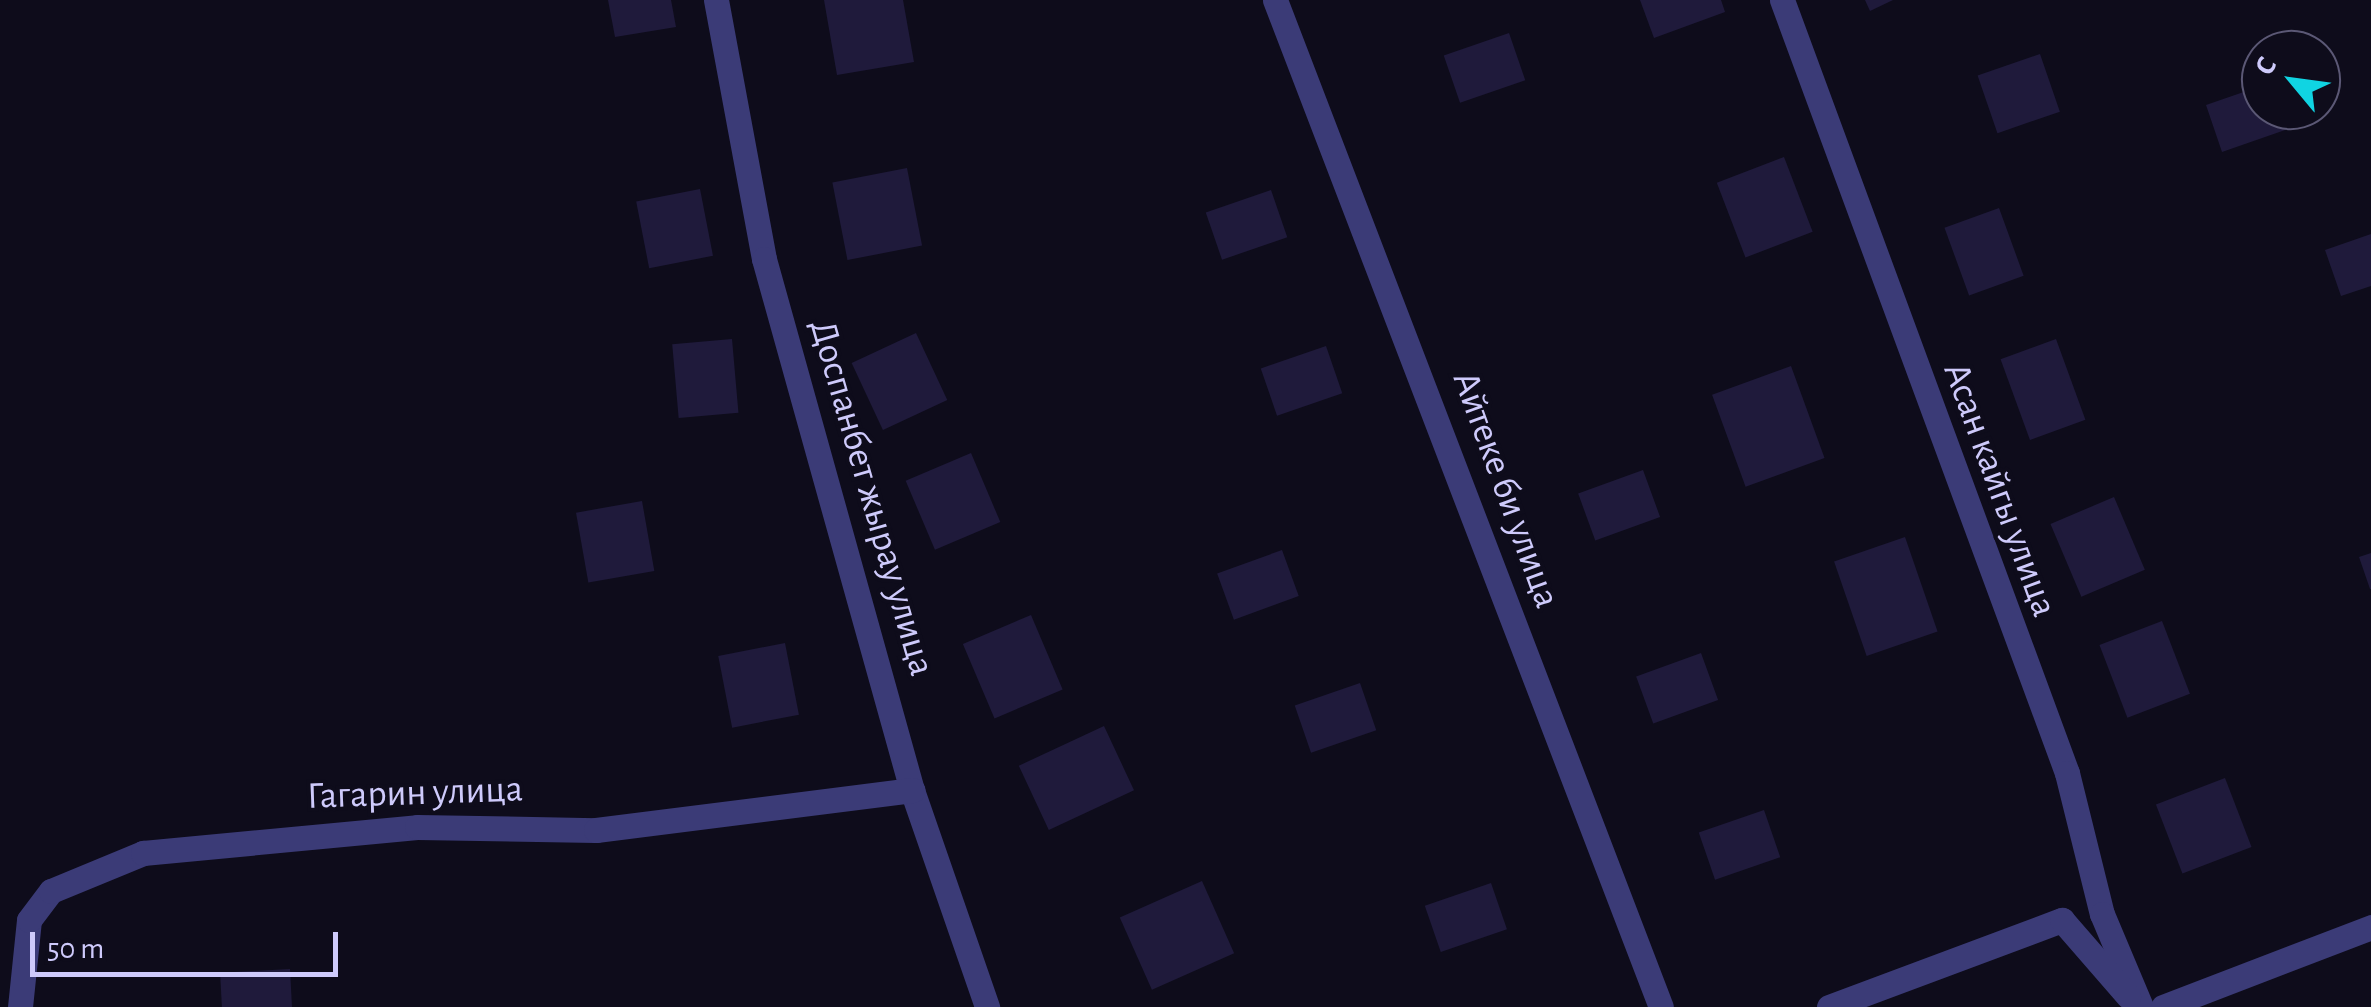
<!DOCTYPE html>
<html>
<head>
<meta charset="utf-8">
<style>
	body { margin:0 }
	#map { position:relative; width:2371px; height:1007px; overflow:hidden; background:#0e0c1b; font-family:"Alegreya Sans",sans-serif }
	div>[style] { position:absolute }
	.building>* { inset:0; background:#1f1a3b; transform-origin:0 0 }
	.minor>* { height:25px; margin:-12.5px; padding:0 12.5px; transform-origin:12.5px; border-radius:12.5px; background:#3b3b77 }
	span { translate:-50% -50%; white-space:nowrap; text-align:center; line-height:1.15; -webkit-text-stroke:8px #0e0c1b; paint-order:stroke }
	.street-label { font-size:38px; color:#cecafb }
	.north { position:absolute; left:2241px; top:30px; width:100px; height:100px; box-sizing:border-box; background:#0e0c1b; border:2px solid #5b5875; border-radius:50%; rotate:299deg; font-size:28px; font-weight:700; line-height:40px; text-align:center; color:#cecafb }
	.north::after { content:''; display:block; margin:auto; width:35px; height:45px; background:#10d4e2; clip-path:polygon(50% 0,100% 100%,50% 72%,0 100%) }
	.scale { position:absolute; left:30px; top:932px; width:308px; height:45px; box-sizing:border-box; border:5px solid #cecafb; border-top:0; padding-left:12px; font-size:30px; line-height:35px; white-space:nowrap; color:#cecafb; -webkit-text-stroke:8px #0e0c1b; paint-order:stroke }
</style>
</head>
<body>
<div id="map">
	<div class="building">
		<i style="clip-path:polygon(608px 0,671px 0,676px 27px,615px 37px)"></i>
		<i style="clip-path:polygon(824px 0,903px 0,914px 62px,837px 75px)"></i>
		<i style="clip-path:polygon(1640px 0,1721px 0,1725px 12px,1654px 38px)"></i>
		<i style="clip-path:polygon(1865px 0,1893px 0,1870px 11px)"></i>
		<i style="left:1509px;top:33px;width:50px;height:69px;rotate:71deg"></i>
		<i style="left:2040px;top:54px;width:61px;height:66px;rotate:71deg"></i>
		<i style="clip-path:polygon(2261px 86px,2261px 110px,2281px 110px,2288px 129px,2222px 152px,2206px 105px)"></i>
		<i style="left:1784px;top:157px;width:80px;height:72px;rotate:69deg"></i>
		<i style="left:907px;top:168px;width:79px;height:76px;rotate:79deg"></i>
		<i style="left:700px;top:189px;width:68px;height:65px;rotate:79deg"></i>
		<i style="left:1271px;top:190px;width:50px;height:69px;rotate:71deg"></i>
		<i style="left:1999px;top:208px;width:72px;height:58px;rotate:70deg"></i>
		<i style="clip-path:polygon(2371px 234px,2371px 286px,2341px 296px,2325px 250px)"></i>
		<i style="left:916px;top:333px;width:74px;height:71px;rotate:65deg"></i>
		<i style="left:732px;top:339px;width:74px;height:60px;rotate:85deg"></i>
		<i style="left:2056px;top:339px;width:86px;height:59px;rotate:70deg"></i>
		<i style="left:1326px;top:346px;width:50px;height:69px;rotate:71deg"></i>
		<i style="left:1791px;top:366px;width:98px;height:84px;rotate:70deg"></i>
		<i style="left:971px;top:453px;width:75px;height:71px;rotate:67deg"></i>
		<i style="left:1643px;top:470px;width:50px;height:69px;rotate:70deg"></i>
		<i style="left:2114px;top:497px;width:79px;height:69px;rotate:67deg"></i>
		<i style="left:642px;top:501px;width:71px;height:67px;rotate:80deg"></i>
		<i style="left:1905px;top:537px;width:100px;height:75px;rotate:71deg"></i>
		<i style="left:1282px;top:550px;width:49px;height:69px;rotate:70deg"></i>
		<i style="clip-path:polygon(2371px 553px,2371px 589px,2370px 589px,2359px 557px)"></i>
		<i style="left:1031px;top:615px;width:81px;height:74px;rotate:67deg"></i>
		<i style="left:2162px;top:621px;width:78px;height:67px;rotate:69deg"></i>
		<i style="left:785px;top:643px;width:73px;height:68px;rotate:79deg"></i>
		<i style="left:1701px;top:653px;width:50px;height:69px;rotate:70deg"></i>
		<i style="left:1360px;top:683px;width:50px;height:69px;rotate:71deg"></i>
		<i style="left:1104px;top:726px;width:71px;height:94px;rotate:65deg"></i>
		<i style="left:2225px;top:778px;width:74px;height:74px;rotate:69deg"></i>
		<i style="left:1764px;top:810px;width:50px;height:69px;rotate:71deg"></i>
		<i style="left:1202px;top:881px;width:79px;height:90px;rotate:66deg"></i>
		<i style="left:1491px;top:883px;width:49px;height:70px;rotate:71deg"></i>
		<i style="left:290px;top:969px;width:38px;height:70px;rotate:87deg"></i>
	</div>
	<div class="minor">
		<i style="left:716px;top:0;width:263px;rotate:79.5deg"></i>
		<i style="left:764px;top:259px;width:551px;rotate:74.43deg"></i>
		<i style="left:912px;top:790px;width:230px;rotate:70.9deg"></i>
		<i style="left:1275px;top:0;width:1078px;rotate:69.03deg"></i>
		<i style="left:1782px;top:0;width:824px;rotate:69.76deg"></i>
		<i style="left:2067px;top:773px;width:145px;rotate:76.1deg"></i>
		<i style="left:2102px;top:914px;width:101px;rotate:67.2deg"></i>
		<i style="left:20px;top:1007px;width:87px;rotate:-84.1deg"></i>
		<i style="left:29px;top:920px;width:36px;rotate:-53deg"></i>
		<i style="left:51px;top:891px;width:100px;rotate:-22.4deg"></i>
		<i style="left:143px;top:853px;width:275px;rotate:-5.4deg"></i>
		<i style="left:417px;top:827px;width:179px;rotate:1deg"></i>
		<i style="left:596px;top:830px;width:319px;rotate:-7.2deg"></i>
		<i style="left:1829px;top:1007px;width:249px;rotate:-20.5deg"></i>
		<i style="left:2062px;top:920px;width:101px;rotate:49deg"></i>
		<i style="left:2163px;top:1007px;width:223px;rotate:-21deg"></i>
	</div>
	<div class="street-label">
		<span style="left:1505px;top:490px;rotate:70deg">Айтеке би улица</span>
		<span style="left:1999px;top:490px;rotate:70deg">Асан кайгы улица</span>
		<span style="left:871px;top:498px;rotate:74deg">Доспанбет жырау улица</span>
		<span style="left:415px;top:794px;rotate:-2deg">Гагарин улица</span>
	</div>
	<div class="north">С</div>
	<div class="scale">50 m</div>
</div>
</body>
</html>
